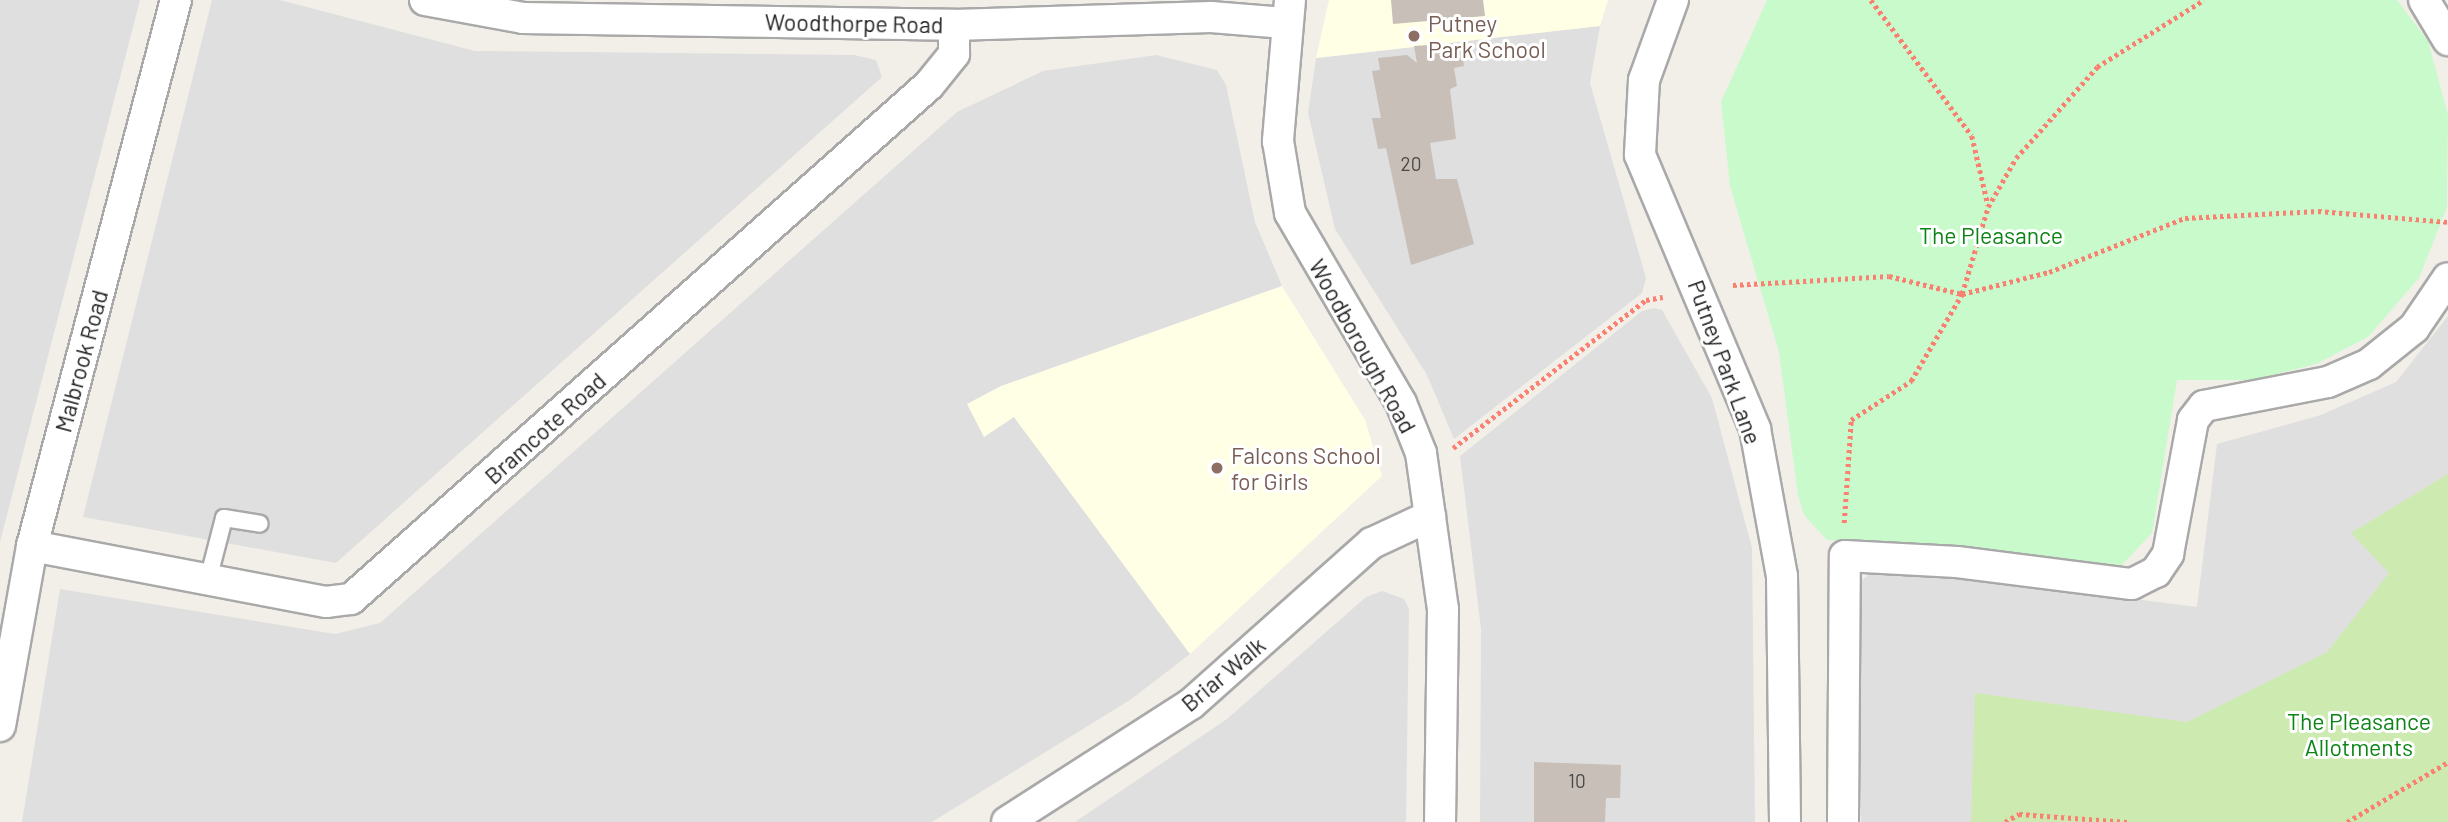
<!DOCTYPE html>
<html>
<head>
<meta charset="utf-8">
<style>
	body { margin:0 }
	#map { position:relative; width:2448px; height:822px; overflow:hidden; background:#f2efe9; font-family:Barlow,sans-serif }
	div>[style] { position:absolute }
	.residential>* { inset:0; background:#e0dfdf }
	.education>* { inset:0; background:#ffffe5 }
	.grass>* { inset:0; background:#cdebb0 }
	.park>* { inset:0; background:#c8facc }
	.building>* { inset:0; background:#c7bfb8 }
	.path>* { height:4.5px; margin-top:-2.25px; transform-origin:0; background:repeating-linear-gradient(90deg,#fa8072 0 3.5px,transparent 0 7px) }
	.roads { filter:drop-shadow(2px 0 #a9a9a9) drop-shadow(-2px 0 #a9a9a9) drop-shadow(0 2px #a9a9a9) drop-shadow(0 -2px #a9a9a9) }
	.service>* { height:16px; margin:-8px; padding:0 8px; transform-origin:8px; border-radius:8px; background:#fff }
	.minor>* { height:30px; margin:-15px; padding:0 15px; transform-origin:15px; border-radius:15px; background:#fff }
	.dots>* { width:19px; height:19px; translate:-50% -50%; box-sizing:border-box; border:4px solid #fff; border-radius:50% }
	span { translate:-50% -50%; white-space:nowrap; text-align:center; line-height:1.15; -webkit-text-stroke:6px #fff; paint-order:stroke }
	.number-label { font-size:19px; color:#4b4948 }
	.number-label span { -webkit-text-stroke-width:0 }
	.street-label { font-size:23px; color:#222 }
	.education-label { font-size:23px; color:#785e54 }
	.left { translate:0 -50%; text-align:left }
	.park-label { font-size:23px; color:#0c8416 }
</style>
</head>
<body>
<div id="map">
	<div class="residential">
		<i style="clip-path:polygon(0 0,140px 0,0 542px)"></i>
		<i style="clip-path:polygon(212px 0,280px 0,475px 51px,854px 55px,876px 60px,882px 77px,336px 563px,83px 517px)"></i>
		<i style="clip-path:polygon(1600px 26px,1590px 83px,1646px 278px,1642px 293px,1454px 439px,1427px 375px,1335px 229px,1308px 113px,1316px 58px)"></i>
		<i style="clip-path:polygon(1156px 55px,1217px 70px,1226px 85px,1255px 222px,1282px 286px,1214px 311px,1014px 417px,1190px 654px,1130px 700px,932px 822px,22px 822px,60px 589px,335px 634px,380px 623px,957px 112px,1043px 71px)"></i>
		<i style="clip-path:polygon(1654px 308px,1662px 310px,1712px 398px,1752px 548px,1755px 822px,1480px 822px,1481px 629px,1460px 456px,1642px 311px)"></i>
		<i style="clip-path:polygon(2448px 316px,2448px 822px,1861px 822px,1861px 581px,1879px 566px,2197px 607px,2217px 444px,2321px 415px,2396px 382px)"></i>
		<i style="clip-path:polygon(1382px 591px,1404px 599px,1409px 609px,1406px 822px,1075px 822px,1227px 719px,1366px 597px)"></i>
	</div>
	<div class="education">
		<i style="clip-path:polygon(1329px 0,1608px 0,1600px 26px,1316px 58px)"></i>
		<i style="clip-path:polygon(1282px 286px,1365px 420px,1382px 476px,1190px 654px,1014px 417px,984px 437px,967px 404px,1001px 386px)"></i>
	</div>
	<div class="grass">
		<i style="clip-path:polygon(2448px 474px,2448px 822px,1971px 822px,1975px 693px,2187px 722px,2327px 652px,2389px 573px,2351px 533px)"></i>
	</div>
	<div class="park">
		<i style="clip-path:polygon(1767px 0,2397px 0,2428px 41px,2448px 115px,2447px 207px,2419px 278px,2368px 337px,2316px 364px,2253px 380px,2177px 380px,2152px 533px,2120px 567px,1929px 544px,1827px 540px,1804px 515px,1798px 495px,1779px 352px,1730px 186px,1721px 102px)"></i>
	</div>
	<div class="building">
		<i style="clip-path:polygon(1391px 0,1483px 0,1485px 16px,1393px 24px)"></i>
		<i style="clip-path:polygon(1460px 43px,1464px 66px,1454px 68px,1457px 86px,1450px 89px,1456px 139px,1430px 143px,1436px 179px,1457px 179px,1474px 244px,1411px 265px,1386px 148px,1378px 149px,1372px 118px,1381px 118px,1372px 71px,1380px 70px,1378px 58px,1407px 55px,1417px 63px,1414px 46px)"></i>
		<i style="clip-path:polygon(1534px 762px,1621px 765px,1620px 798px,1606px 798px,1605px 822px,1534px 822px)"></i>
	</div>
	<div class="path">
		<i style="left:1871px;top:0;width:169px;rotate:53.4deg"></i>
		<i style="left:1972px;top:136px;width:71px;rotate:76.9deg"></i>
		<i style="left:1733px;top:285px;width:156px;rotate:-3.3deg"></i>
		<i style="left:1889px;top:276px;width:75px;rotate:13.9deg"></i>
		<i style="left:1962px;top:294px;width:90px;rotate:-14.2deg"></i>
		<i style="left:2049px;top:272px;width:146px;rotate:-21.7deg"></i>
		<i style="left:2185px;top:218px;width:133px;rotate:-3deg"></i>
		<i style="left:2318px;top:211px;width:130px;rotate:4.8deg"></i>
		<i style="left:1453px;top:448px;width:243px;rotate:-37.5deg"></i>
		<i style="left:1646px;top:300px;width:17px;rotate:-10deg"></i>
		<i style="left:1844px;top:523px;width:103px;rotate:-86.1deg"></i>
		<i style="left:1851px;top:420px;width:72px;rotate:-33deg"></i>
		<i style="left:1911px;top:381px;width:101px;rotate:-59.6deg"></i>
		<i style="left:1962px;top:294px;width:91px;rotate:-73.4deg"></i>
		<i style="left:1988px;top:207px;width:56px;rotate:-60.3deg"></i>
		<i style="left:2016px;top:158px;width:122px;rotate:-48.3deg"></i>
		<i style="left:2097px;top:67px;width:126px;rotate:-32.1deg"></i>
		<i style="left:2005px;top:822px;width:16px;rotate:-30deg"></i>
		<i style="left:2019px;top:814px;width:109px;rotate:4.2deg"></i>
		<i style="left:2347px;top:822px;width:117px;rotate:-30.7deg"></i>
	</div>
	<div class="roads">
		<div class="service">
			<i style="left:209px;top:576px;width:60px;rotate:-75.5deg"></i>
			<i style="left:224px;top:518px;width:36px;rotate:9deg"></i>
		</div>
		<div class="minor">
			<i style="left:425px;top:0;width:100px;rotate:10.4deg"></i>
			<i style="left:523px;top:18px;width:431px;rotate:0.9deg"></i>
			<i style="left:954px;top:25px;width:257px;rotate:-1.8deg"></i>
			<i style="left:1211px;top:17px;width:74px;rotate:4.6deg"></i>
			<i style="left:1290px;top:0;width:142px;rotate:94.9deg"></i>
			<i style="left:1278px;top:141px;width:73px;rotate:80.5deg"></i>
			<i style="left:1290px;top:213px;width:220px;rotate:59.7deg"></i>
			<i style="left:1401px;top:403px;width:54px;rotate:68.2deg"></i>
			<i style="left:1421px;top:453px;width:158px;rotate:82deg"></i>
			<i style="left:1443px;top:609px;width:213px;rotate:90.8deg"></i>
			<i style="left:1673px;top:0;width:85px;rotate:109.9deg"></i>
			<i style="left:1644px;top:80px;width:75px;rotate:93.1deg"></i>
			<i style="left:1640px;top:155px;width:297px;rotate:67.2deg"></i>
			<i style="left:1755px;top:429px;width:149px;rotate:79.6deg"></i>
			<i style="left:1782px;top:576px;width:246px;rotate:89.3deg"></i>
			<i style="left:2424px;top:0;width:47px;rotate:59deg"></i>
			<i style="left:32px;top:546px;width:299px;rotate:10.8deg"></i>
			<i style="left:326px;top:602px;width:25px;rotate:-7deg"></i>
			<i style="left:351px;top:599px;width:773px;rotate:-41.65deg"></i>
			<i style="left:929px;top:85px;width:40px;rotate:-51deg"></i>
			<i style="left:954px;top:54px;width:29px;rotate:-90deg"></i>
			<i style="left:0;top:726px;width:183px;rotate:-79.9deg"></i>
			<i style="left:32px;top:546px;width:565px;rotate:-75.23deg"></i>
			<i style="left:1007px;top:822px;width:219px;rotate:-32.7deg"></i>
			<i style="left:1191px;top:704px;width:242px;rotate:-41.7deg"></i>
			<i style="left:1372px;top:543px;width:64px;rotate:-25deg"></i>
			<i style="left:1843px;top:822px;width:266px;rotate:-89.6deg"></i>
			<i style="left:1845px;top:556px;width:112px;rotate:3.1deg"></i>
			<i style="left:1957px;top:562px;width:176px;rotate:7.2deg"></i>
			<i style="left:2132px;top:584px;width:27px;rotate:-27deg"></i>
			<i style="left:2156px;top:572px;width:22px;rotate:-56deg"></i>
			<i style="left:2168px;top:554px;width:136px;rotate:-79.4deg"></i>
			<i style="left:2193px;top:420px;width:18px;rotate:-52deg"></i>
			<i style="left:2204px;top:406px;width:126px;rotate:-11deg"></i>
			<i style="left:2328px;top:382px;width:45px;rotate:-23.7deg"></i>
			<i style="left:2369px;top:364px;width:58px;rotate:-38.7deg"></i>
			<i style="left:2414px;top:328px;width:60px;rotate:-55.8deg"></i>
		</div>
	</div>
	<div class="dots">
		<i style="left:1414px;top:36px;background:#8d6e63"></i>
		<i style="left:1217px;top:468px;background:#8d6e63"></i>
	</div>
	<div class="number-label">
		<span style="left:1411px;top:164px">20</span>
		<span style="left:1577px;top:781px">10</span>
	</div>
	<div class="street-label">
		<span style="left:854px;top:23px;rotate:1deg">Woodthorpe Road</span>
		<span style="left:1363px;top:346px;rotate:61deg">Woodborough Road</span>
		<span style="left:81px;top:361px;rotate:-75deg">Malbrook Road</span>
		<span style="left:1725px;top:362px;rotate:70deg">Putney Park Lane</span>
		<span style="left:545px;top:428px;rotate:-42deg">Bramcote Road</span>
		<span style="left:1223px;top:674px;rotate:-40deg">Briar Walk</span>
	</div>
	<div class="education-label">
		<span class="left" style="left:1428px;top:36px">Putney<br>Park School</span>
		<span class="left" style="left:1231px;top:468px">Falcons School<br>for Girls</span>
	</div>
	<div class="park-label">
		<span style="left:1991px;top:235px">The Pleasance</span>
		<span style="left:2359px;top:734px">The Pleasance<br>Allotments</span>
	</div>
</div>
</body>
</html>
